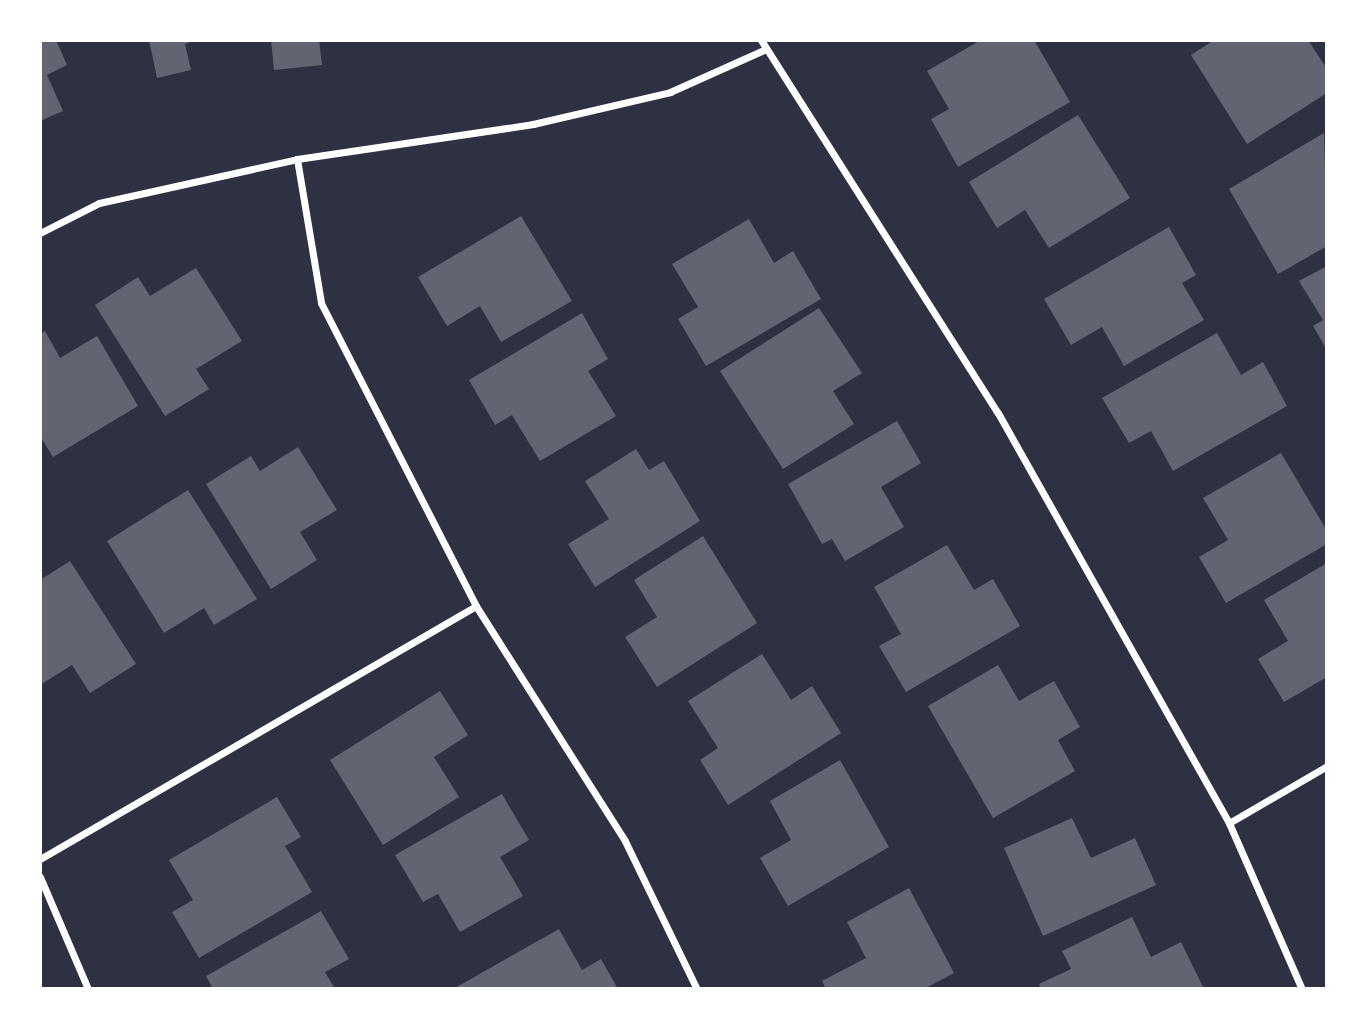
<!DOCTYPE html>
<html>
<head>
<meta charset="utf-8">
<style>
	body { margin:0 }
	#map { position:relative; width:1367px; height:1029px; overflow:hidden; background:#2d3142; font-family:"Fira Sans",sans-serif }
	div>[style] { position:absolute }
	.building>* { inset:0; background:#626471 }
	.minor>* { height:7px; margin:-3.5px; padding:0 3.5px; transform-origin:3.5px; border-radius:3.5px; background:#fff }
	span { translate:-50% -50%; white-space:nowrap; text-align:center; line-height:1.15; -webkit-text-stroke:7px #fff; paint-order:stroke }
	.frame { position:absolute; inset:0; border:42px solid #fff; pointer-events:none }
</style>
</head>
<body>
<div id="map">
	<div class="building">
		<i style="clip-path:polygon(40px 40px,56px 40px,67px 65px,47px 75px,63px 111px,40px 121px)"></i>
		<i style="clip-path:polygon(149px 40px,196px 40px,185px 44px,191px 70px,157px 78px)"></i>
		<i style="clip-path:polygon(271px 40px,319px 40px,322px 65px,274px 70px)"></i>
		<i style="clip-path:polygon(981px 40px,1034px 40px,1070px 102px,958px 167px,931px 119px,949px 109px,927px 71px)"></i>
		<i style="clip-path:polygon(1214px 40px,1308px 40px,1327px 69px,1327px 93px,1247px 144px,1191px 55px)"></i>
		<i style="clip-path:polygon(1078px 115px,1130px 198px,1049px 248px,1025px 210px,997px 228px,969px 182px)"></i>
		<i style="clip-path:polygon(1324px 133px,1327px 246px,1278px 274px,1229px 189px)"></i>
		<i style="clip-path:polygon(521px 216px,572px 301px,501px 342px,480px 306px,447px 326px,418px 277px)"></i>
		<i style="clip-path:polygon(749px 219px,774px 263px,793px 251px,821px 299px,706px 366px,678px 319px,698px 307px,672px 264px)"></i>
		<i style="clip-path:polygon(1169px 227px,1196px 275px,1182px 283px,1204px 320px,1124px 366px,1102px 327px,1071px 345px,1044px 299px)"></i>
		<i style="clip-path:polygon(1327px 266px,1327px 350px,1313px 326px,1323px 320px,1299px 281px)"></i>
		<i style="clip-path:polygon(196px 268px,242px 341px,196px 369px,209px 389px,165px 416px,95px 305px,138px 277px,150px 296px)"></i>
		<i style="clip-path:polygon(819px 308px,862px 373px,833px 391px,854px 424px,783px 469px,720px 371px)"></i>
		<i style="clip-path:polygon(582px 313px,608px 359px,588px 371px,616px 416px,540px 461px,512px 415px,495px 425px,469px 380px)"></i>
		<i style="clip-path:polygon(45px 331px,60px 358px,97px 336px,138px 406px,53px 457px,40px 436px,40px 334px)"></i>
		<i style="clip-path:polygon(1217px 333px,1241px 375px,1263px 362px,1287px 406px,1173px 471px,1151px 431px,1129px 443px,1102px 398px)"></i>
		<i style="clip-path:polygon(897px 421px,921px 463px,881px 487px,904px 527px,845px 561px,832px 539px,822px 544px,788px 484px)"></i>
		<i style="clip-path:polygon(298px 447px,337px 510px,300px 532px,317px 560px,271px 589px,206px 484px,251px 456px,260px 471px)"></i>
		<i style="clip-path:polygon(636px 449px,649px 470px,664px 461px,700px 521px,595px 587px,568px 544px,609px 519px,585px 481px)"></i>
		<i style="clip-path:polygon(1281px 453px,1327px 531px,1327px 544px,1226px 603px,1199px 557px,1228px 540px,1203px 498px)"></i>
		<i style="clip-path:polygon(188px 490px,257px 599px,214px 625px,204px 608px,164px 633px,107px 541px)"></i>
		<i style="clip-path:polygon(703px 536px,757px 623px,657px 687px,625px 637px,657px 617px,634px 580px)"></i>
		<i style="clip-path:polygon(947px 545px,974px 590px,993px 579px,1020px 626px,906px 692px,879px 646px,901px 634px,874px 587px)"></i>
		<i style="clip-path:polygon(70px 561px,136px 664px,90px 693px,72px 665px,40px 685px,40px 580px)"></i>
		<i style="clip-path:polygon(1327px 563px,1327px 677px,1284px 702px,1258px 659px,1288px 641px,1264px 600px)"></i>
		<i style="clip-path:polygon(762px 654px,791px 700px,812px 686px,841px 733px,728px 805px,700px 760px,718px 748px,688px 701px)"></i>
		<i style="clip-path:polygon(998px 665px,1019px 701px,1054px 681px,1080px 727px,1058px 740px,1075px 771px,993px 818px,928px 706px)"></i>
		<i style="clip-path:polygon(440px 691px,468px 735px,434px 757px,459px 797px,383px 845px,330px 760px)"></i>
		<i style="clip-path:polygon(840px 760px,889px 847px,788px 906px,760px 858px,791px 840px,770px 801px)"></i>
		<i style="clip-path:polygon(502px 794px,529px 840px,500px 857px,523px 896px,460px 932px,438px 894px,423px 902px,395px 855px)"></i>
		<i style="clip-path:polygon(277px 797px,301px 837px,285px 846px,312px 892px,199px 958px,172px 912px,193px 900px,169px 860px)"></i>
		<i style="clip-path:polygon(1072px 818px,1091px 858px,1135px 838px,1156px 885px,1043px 936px,1004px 848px)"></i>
		<i style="clip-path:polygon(909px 888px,954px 973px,924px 989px,826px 989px,822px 981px,866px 958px,847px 922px)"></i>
		<i style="clip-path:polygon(321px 911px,349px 959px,325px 972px,335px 989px,213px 989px,206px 976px)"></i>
		<i style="clip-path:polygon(1132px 917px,1151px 957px,1181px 942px,1204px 989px,1041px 989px,1039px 984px,1071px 969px,1062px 951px)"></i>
		<i style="clip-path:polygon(559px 929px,582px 970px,601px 959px,618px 989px,453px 989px)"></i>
	</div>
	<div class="minor">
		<i style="left:761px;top:40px;width:442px;rotate:57.6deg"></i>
		<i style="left:998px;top:413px;width:471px;rotate:60.6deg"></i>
		<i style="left:1229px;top:823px;width:181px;rotate:66.3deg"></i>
		<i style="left:297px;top:159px;width:146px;rotate:80.5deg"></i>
		<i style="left:321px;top:303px;width:340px;rotate:62.9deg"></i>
		<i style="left:476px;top:606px;width:278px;rotate:57.6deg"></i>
		<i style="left:625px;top:841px;width:165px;rotate:64.1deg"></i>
		<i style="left:40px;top:233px;width:66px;rotate:-27deg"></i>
		<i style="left:99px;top:203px;width:203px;rotate:-12.5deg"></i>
		<i style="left:297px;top:159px;width:239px;rotate:-8.4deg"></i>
		<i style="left:533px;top:124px;width:141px;rotate:-13.1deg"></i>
		<i style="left:670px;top:92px;width:105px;rotate:-24.1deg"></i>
		<i style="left:1229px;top:823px;width:113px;rotate:-30.2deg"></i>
		<i style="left:40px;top:859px;width:504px;rotate:-30.13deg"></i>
		<i style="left:40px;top:877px;width:122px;rotate:66.8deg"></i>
	</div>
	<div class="frame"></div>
</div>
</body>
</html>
